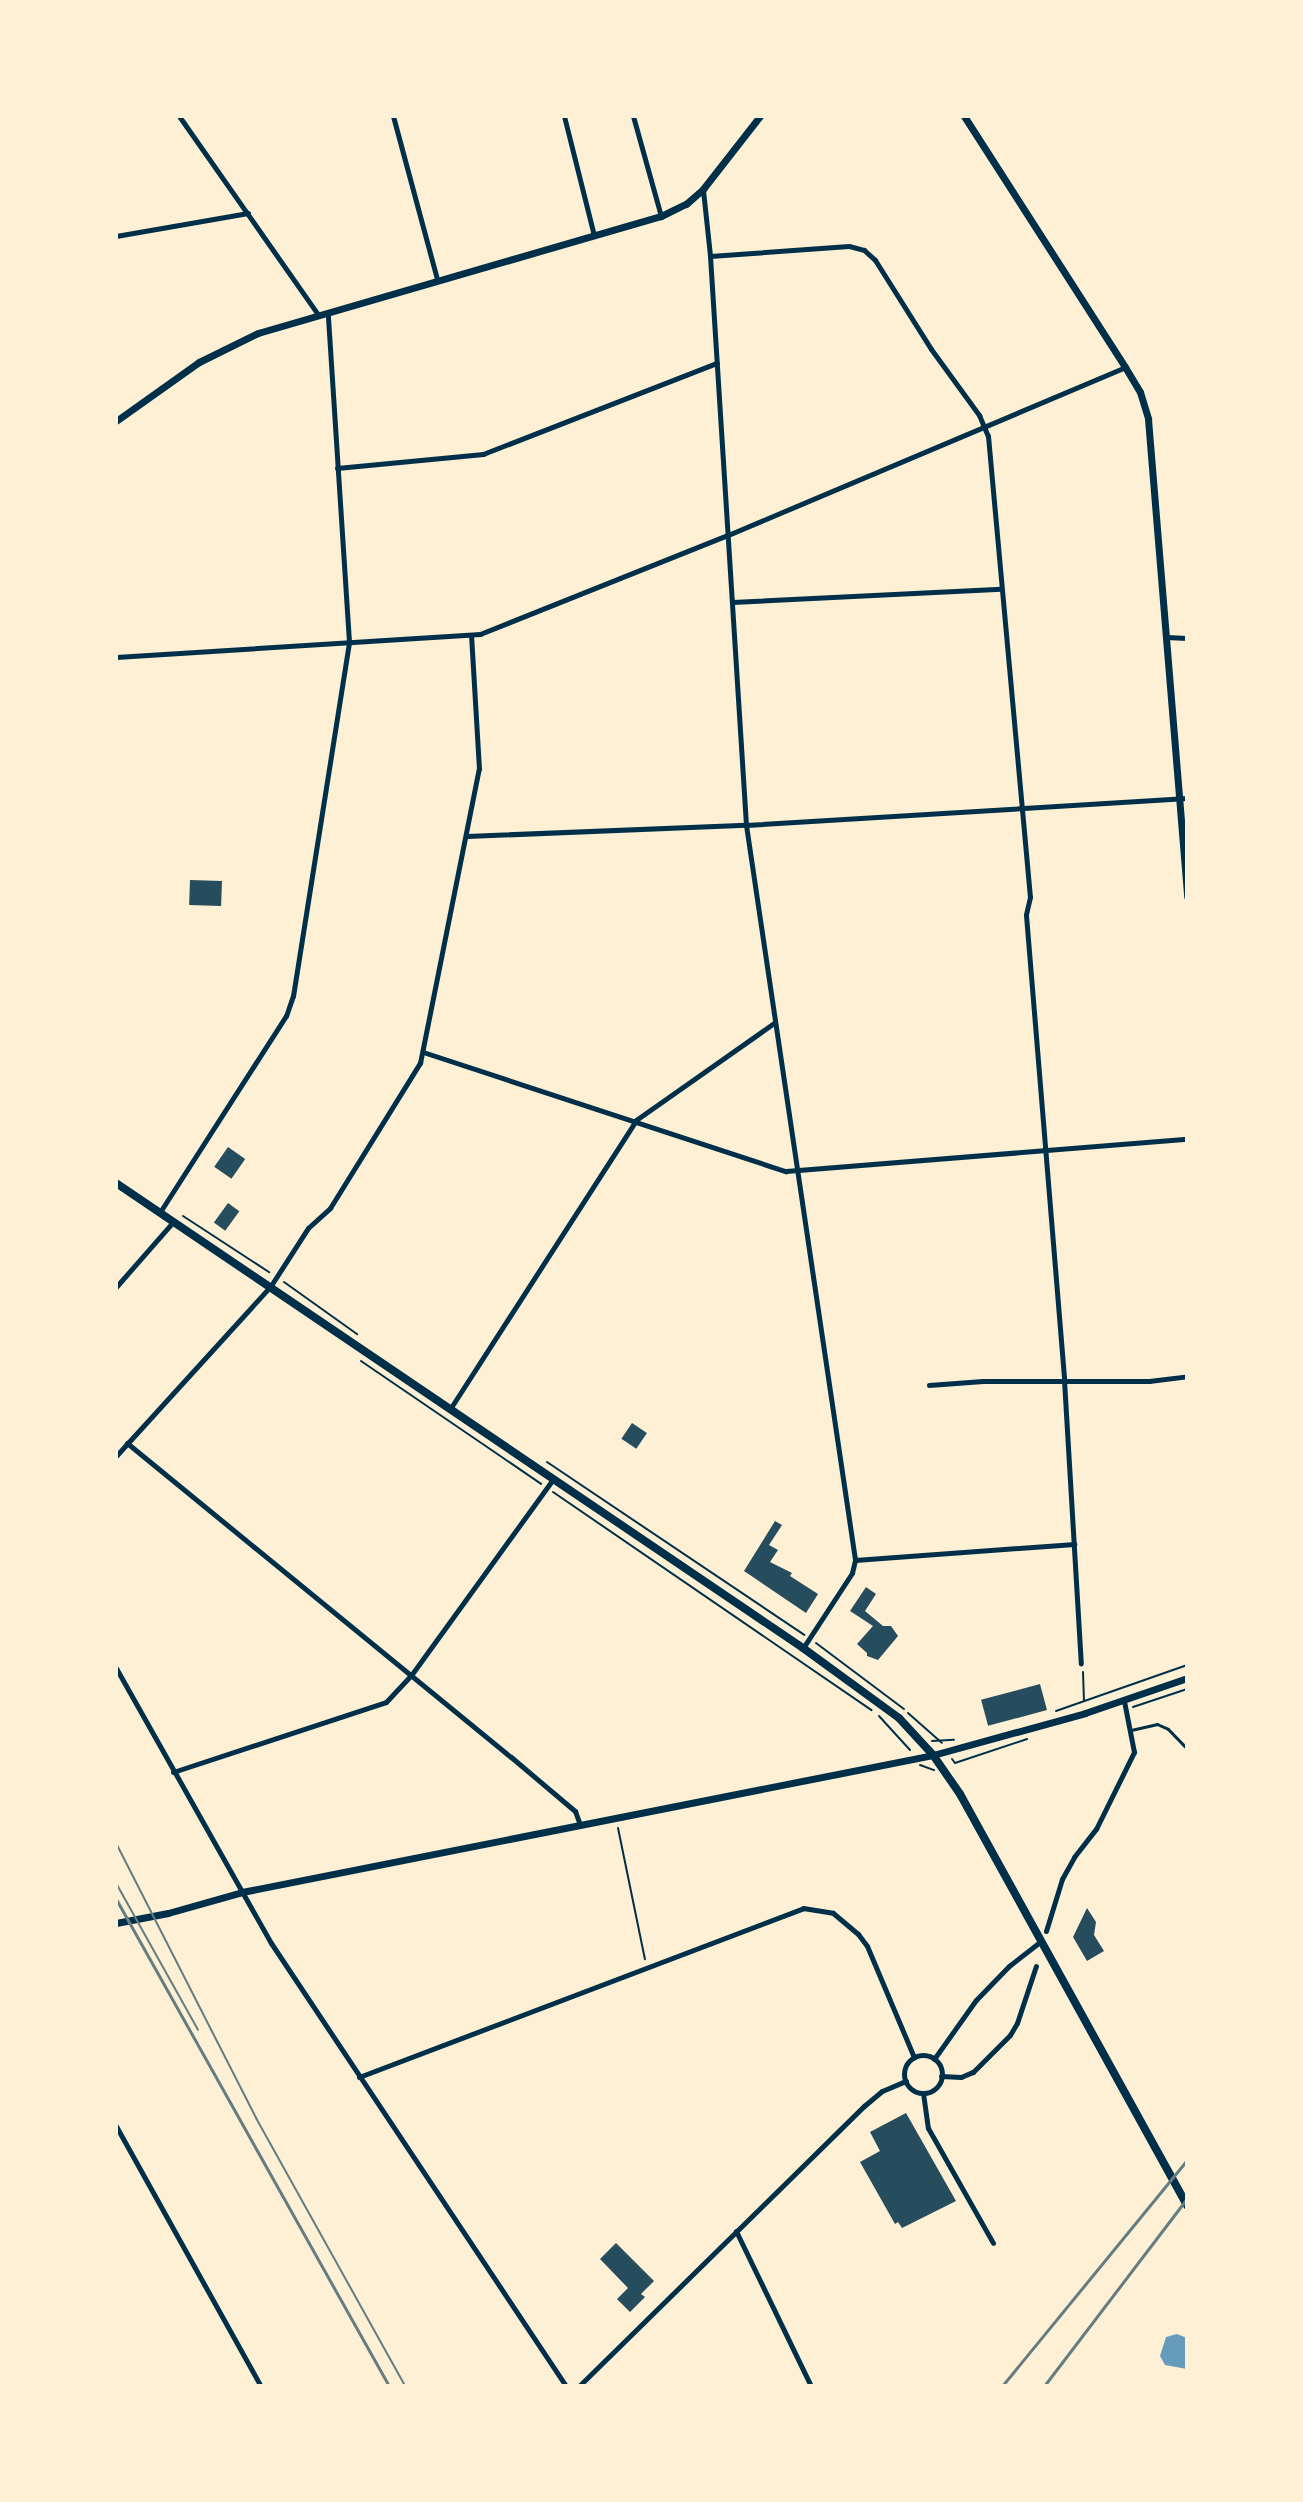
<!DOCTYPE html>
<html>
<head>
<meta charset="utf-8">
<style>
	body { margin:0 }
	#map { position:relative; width:1303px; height:2502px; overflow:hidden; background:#fdf0d5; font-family:"Archivo Narrow",sans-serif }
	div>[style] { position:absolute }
	.water>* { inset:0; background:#669bbc }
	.building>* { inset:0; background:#264d5e; transform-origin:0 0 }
	.path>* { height:2px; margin:-1px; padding:0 1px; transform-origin:1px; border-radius:1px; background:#003049 }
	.service>* { height:3px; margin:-1.5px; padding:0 1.5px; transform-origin:1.5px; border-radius:1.5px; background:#003049 }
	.minor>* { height:5px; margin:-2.5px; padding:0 2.5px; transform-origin:2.5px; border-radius:2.5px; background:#003049 }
	.minor>.ring { margin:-2.5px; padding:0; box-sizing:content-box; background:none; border:5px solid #003049; border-radius:50% }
	.secondary>* { height:7px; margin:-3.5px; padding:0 3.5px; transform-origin:3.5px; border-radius:3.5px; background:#003049 }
	.primary>* { height:8px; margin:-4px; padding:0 4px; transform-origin:4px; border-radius:4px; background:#003049 }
	.tram>* { height:2px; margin:-1px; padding:0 1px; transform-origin:1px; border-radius:1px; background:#657d81 }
	.rail>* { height:3px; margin:-1.5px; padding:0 1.5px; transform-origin:1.5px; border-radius:1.5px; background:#657d81 }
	span { translate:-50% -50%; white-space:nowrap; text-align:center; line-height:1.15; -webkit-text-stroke:6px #fdf0d5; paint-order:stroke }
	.frame { position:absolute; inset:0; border:118px solid #fdf0d5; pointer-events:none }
</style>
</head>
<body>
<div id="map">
	<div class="water">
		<i style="clip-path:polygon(1177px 2334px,1187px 2338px,1187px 2369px,1165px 2365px,1160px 2356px,1166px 2337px)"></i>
	</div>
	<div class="building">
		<i style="left:190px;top:880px;width:32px;height:25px;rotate:2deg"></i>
		<i style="left:228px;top:1147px;width:21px;height:24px;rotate:35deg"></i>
		<i style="left:228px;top:1203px;width:14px;height:24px;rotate:36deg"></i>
		<i style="left:632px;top:1423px;width:18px;height:19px;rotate:34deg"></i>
		<i style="clip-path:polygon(775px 1521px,782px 1525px,769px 1545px,778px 1550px,770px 1562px,792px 1573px,790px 1576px,818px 1594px,806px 1613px,744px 1571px)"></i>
		<i style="clip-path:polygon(866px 1587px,876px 1594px,865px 1611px,883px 1626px,891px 1626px,898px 1636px,878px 1660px,867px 1656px,867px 1653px,857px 1644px,873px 1626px,850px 1611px)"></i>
		<i style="left:1040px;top:1684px;width:27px;height:61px;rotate:75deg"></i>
		<i style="clip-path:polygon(1087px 1908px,1096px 1922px,1094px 1935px,1104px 1951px,1087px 1961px,1073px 1937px)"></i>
		<i style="clip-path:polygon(906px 2113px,956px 2201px,902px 2228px,898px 2222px,895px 2224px,860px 2162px,880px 2151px,870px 2132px)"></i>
		<i style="clip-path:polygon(616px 2243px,654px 2281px,641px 2294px,645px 2297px,630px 2312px,617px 2299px,628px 2288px,600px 2259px)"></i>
	</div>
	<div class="path">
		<i style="left:183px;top:1216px;width:103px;rotate:33.1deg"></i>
		<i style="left:284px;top:1282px;width:90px;rotate:35.5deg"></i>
		<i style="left:361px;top:1361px;width:218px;rotate:34.3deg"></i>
		<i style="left:547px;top:1462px;width:310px;rotate:33.9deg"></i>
		<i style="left:553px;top:1492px;width:386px;rotate:34.4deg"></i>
		<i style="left:816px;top:1643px;width:110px;rotate:36.9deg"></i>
		<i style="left:1083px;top:1672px;width:29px;rotate:88deg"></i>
		<i style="left:1133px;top:1707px;width:57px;rotate:-18.4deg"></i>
		<i style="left:1056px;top:1711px;width:139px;rotate:-19.3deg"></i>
		<i style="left:908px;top:1713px;width:45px;rotate:41.4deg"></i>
		<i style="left:879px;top:1716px;width:46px;rotate:47.6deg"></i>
		<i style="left:932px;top:1741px;width:22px;rotate:-3deg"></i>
		<i style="left:952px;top:1759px;width:5px;rotate:53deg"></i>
		<i style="left:955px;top:1763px;width:76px;rotate:-18.4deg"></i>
		<i style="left:920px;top:1765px;width:15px;rotate:20deg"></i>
		<i style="left:618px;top:1828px;width:134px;rotate:78.4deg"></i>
	</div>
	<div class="service">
		<i style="left:1131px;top:1730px;width:27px;rotate:-13deg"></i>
		<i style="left:1157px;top:1724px;width:12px;rotate:24deg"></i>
		<i style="left:1168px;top:1729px;width:28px;rotate:46deg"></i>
	</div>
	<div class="minor">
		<i style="left:179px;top:116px;width:241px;rotate:55deg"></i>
		<i style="left:393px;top:116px;width:169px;rotate:74.9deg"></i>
		<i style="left:564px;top:116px;width:123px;rotate:75.9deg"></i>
		<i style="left:633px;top:116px;width:104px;rotate:74.4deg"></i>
		<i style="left:703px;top:190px;width:66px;rotate:83.9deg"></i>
		<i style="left:710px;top:256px;width:570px;rotate:86.38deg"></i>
		<i style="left:746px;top:825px;width:743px;rotate:81.56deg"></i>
		<i style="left:855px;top:1560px;width:13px;rotate:103deg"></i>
		<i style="left:852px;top:1573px;width:90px;rotate:123.2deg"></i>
		<i style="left:116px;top:236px;width:134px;rotate:-9.9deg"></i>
		<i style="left:710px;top:256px;width:139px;rotate:-4.1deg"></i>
		<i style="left:849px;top:246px;width:16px;rotate:15deg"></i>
		<i style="left:864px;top:250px;width:15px;rotate:42deg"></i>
		<i style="left:875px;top:260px;width:105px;rotate:57.8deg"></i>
		<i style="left:931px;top:349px;width:82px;rotate:54deg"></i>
		<i style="left:979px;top:415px;width:23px;rotate:67deg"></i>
		<i style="left:988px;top:436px;width:463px;rotate:84.8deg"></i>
		<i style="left:1030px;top:897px;width:18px;rotate:103deg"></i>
		<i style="left:1026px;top:915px;width:467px;rotate:85.3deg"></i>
		<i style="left:1064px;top:1380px;width:284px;rotate:86.6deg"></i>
		<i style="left:337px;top:468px;width:147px;rotate:-5.5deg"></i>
		<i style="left:483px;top:454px;width:251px;rotate:-21.3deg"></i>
		<i style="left:732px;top:602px;width:269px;rotate:-2.8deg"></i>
		<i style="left:1166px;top:637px;width:21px;rotate:3deg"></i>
		<i style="left:116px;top:657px;width:365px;rotate:-3.6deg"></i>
		<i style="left:480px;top:634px;width:267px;rotate:-21.8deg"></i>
		<i style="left:728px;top:535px;width:431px;rotate:-22.9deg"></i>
		<i style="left:467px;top:836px;width:279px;rotate:-2.3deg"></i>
		<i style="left:746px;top:825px;width:442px;rotate:-3.5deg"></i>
		<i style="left:423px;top:1052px;width:382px;rotate:18.2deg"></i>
		<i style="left:786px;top:1171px;width:402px;rotate:-4.6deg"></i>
		<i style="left:160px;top:1212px;width:233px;rotate:-57.3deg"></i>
		<i style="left:286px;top:1016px;width:21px;rotate:-71deg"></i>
		<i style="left:293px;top:996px;width:358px;rotate:-81deg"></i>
		<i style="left:349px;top:642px;width:330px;rotate:-93.7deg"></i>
		<i style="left:116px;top:1287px;width:86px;rotate:-48.8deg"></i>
		<i style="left:929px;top:1385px;width:54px;rotate:-4.2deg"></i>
		<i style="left:983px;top:1381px;width:166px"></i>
		<i style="left:1149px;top:1381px;width:38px;rotate:-7deg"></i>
		<i style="left:450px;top:1409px;width:344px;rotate:-57.2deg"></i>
		<i style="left:636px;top:1120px;width:169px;rotate:-35.1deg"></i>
		<i style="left:127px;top:1443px;width:496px;rotate:39.3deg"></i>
		<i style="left:511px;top:1757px;width:84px;rotate:40.2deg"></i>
		<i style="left:575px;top:1811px;width:15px;rotate:70deg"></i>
		<i style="left:116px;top:1456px;width:229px;rotate:-47.7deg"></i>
		<i style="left:270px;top:1287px;width:70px;rotate:-57.2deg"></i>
		<i style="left:308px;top:1228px;width:30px;rotate:-42deg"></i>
		<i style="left:330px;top:1208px;width:171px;rotate:-58.2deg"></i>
		<i style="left:420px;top:1063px;width:300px;rotate:-78.7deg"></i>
		<i style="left:479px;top:769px;width:133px;rotate:-93.4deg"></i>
		<i style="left:855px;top:1560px;width:220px;rotate:-4.2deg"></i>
		<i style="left:116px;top:1668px;width:316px;rotate:60.6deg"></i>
		<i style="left:271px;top:1943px;width:532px;rotate:56.34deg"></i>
		<i style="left:173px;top:1772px;width:224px;rotate:-18.2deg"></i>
		<i style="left:386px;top:1702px;width:38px;rotate:-47deg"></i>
		<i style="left:412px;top:1674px;width:241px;rotate:-54.1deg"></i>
		<i style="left:1046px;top:1931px;width:54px;rotate:-72.9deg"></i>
		<i style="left:1062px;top:1879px;width:25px;rotate:-61deg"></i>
		<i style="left:1074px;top:1857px;width:36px;rotate:-52deg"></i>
		<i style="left:1096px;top:1829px;width:86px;rotate:-63.7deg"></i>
		<i style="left:1134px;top:1752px;width:52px;rotate:-101.1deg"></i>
		<i class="ring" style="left:904px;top:2055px;width:33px;height:33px"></i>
		<i style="left:934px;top:2059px;width:72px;rotate:-54.6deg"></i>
		<i style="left:976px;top:2000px;width:47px;rotate:-45.9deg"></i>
		<i style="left:1009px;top:1966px;width:39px;rotate:-38deg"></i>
		<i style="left:941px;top:2076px;width:20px;rotate:3deg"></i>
		<i style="left:961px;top:2077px;width:13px;rotate:-23deg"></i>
		<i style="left:973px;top:2072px;width:52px;rotate:-45deg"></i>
		<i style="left:1010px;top:2035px;width:14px;rotate:-60deg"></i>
		<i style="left:1017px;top:2023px;width:60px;rotate:-71.6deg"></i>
		<i style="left:359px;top:2077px;width:475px;rotate:-20.8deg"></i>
		<i style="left:803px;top:1908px;width:30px;rotate:9deg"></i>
		<i style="left:833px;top:1913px;width:33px;rotate:40deg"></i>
		<i style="left:858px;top:1934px;width:15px;rotate:53deg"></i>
		<i style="left:867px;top:1946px;width:121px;rotate:67.1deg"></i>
		<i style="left:923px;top:2093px;width:35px;rotate:82deg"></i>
		<i style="left:928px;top:2128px;width:132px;rotate:60.5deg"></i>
		<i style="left:116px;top:2126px;width:298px;rotate:60.9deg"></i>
		<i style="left:736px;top:2231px;width:172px;rotate:64.2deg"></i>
		<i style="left:579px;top:2386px;width:400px;rotate:-44.5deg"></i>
		<i style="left:864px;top:2106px;width:23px;rotate:-40deg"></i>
		<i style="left:882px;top:2091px;width:26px;rotate:-23deg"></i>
	</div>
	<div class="secondary">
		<i style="left:964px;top:116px;width:298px;rotate:57.3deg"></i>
		<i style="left:1125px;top:367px;width:29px;rotate:59deg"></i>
		<i style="left:1140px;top:392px;width:28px;rotate:73deg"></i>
		<i style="left:1148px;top:419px;width:479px;rotate:85.3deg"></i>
		<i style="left:116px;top:421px;width:102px;rotate:-35.4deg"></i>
		<i style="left:199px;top:362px;width:66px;rotate:-26.2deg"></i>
		<i style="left:258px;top:333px;width:420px;rotate:-16.2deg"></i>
		<i style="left:661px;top:216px;width:28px;rotate:-26deg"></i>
		<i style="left:686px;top:204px;width:23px;rotate:-41deg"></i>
		<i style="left:703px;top:189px;width:93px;rotate:-52deg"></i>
		<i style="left:116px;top:1923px;width:53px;rotate:-10.9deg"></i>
		<i style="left:168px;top:1913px;width:77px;rotate:-15.8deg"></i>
		<i style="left:242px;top:1892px;width:704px;rotate:-11.21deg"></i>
		<i style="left:933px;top:1755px;width:158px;rotate:-15.4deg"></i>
		<i style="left:1085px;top:1713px;width:108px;rotate:-18.9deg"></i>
	</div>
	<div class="primary">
		<i style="left:116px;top:1183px;width:830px;rotate:34.09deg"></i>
		<i style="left:803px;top:1648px;width:119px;rotate:36.1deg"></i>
		<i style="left:899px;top:1718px;width:50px;rotate:47.4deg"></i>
		<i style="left:933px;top:1755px;width:47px;rotate:55.3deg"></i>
		<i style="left:960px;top:1794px;width:470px;rotate:61.1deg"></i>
	</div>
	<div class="tram">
		<i style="left:116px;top:1843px;width:309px;rotate:63deg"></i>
		<i style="left:256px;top:2118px;width:307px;rotate:60.9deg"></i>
		<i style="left:116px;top:1883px;width:168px;rotate:60.8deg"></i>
	</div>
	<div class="rail">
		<i style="left:116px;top:1899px;width:558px;rotate:60.73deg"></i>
		<i style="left:1002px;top:2386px;width:292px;rotate:-50.7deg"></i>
		<i style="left:1044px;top:2386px;width:236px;rotate:-52.7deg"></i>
	</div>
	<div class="frame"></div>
</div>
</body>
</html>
